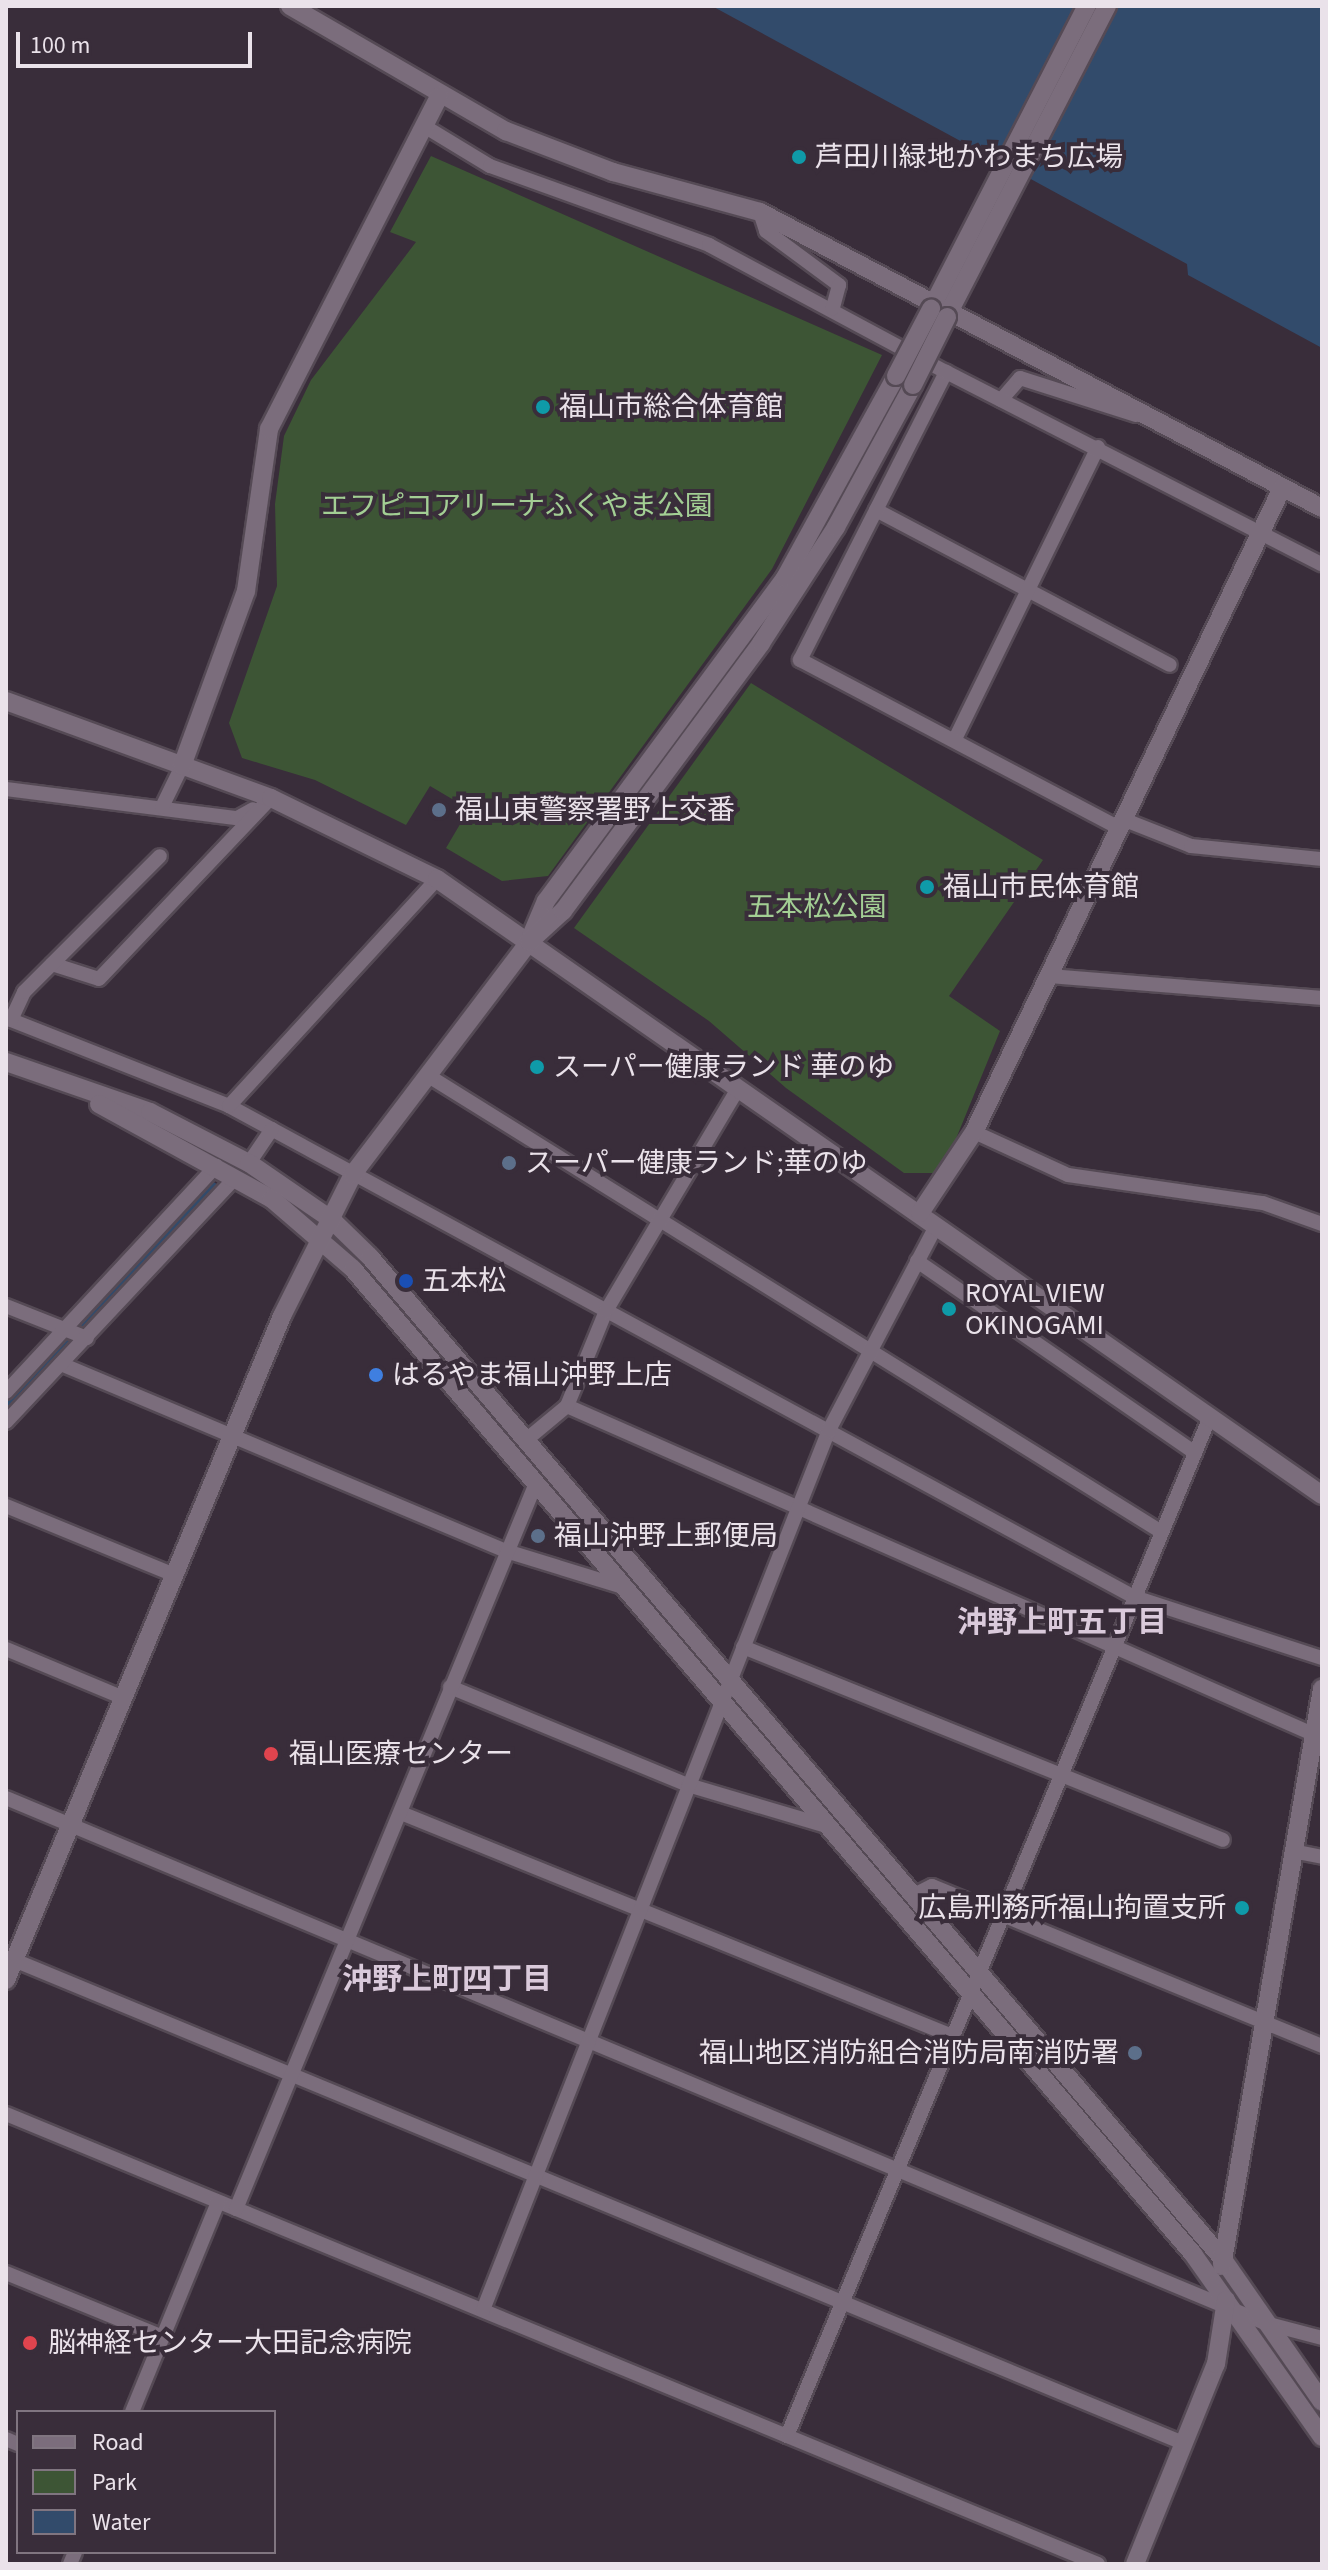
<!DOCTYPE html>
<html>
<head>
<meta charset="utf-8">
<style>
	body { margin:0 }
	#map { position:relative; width:1328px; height:2570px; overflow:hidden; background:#392d3a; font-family:"Source Sans 3","Noto Sans JP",sans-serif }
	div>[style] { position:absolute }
	.green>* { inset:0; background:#3d5535 }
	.water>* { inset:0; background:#324b6b }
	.canal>* { height:16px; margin:-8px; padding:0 8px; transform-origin:8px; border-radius:8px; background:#324b6b }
	.roads { filter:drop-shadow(2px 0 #554a55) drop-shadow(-2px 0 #554a55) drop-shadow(0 2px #554a55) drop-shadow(0 -2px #554a55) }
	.minor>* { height:14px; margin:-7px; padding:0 7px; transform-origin:7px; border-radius:7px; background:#7b6d7c }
	.tertiary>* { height:18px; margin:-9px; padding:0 9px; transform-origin:9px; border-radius:9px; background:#7b6d7c }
	.bridges { filter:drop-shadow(2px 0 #554a55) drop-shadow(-2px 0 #554a55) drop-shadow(0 2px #554a55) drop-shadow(0 -2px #554a55) }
	.tertiary-bridge>* { height:18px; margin:-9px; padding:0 9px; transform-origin:9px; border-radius:9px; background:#7b6d7c }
	.dots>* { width:22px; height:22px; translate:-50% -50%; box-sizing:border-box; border:4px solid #392d3a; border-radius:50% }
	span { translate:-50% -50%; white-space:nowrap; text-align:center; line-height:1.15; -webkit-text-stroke:8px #392d3a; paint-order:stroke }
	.poi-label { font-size:28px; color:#eae2ea }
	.left { translate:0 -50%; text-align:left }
	.right { translate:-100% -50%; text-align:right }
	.park-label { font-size:28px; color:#a3cf94 }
	.neighbourhood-label { font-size:30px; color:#dacadb; font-weight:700 }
	.frame { position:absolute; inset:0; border:8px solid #eae2ea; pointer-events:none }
	.legend { position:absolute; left:16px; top:2410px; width:260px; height:144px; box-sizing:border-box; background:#392d3a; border:2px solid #807580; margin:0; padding:10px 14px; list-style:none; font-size:24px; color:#eae2ea }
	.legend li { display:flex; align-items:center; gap:16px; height:40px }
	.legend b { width:40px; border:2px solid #807580 }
	.scale { position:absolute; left:16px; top:32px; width:236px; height:36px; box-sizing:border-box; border:4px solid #eae2ea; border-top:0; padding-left:10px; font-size:24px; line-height:28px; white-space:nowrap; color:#eae2ea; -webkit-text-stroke:6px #392d3a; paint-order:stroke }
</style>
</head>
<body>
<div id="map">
	<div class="green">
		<i style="clip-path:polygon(431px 156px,882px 355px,772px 569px,548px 876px,502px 881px,446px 848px,469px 809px,430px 786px,406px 825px,315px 780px,242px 758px,229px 723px,277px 586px,275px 504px,284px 436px,311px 380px,416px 242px,390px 232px)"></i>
		<i style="clip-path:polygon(751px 683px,1043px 860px,949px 996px,1000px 1031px,942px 1173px,904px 1173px,786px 1088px,709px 1021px,574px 928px)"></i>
	</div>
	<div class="water">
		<i style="clip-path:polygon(712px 6px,1322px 6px,1322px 348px,1188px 275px,1187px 264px)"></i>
	</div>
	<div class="canal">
		<i style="left:6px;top:1406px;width:298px;rotate:-46.5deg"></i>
	</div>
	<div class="roads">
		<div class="minor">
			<i style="left:424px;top:126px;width:77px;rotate:31.2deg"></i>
			<i style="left:490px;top:166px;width:233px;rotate:19.8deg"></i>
			<i style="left:709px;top:245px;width:269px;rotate:28.2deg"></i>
			<i style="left:760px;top:212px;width:20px;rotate:72deg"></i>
			<i style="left:766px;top:231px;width:91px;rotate:36.5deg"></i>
			<i style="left:839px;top:285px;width:24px;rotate:105deg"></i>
			<i style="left:1001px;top:400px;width:29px;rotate:-49deg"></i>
			<i style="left:1020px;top:378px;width:122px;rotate:17.7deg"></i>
			<i style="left:876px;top:510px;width:332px;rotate:27.8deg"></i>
			<i style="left:955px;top:739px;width:325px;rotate:-63.9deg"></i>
			<i style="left:6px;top:789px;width:233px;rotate:7.2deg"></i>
			<i style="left:237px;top:818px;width:18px;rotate:-29deg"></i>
			<i style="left:162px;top:807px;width:46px;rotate:-64deg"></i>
			<i style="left:1125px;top:820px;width:71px;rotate:21.5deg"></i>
			<i style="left:1191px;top:846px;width:132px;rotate:5.7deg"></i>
			<i style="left:1121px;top:829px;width:363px;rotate:-152.2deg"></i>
			<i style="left:800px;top:660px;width:323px;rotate:-63.1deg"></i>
			<i style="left:946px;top:372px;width:422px;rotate:27.1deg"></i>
			<i style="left:52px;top:964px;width:49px;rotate:17.7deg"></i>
			<i style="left:99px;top:979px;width:250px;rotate:-46.5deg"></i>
			<i style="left:1050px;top:976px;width:273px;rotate:4.6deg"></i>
			<i style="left:6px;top:1018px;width:240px;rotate:21.5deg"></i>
			<i style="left:229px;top:1106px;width:1030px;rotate:28.48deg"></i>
			<i style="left:1134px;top:1597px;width:198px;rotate:18deg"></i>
			<i style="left:11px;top:1020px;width:31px;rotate:-65deg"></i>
			<i style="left:24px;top:992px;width:192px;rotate:-45deg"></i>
			<i style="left:427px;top:1075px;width:863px;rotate:31.89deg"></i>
			<i style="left:229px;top:1106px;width:308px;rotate:-47.5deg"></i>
			<i style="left:974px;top:1132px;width:103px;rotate:24.6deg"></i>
			<i style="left:1068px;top:1175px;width:197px;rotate:8.2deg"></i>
			<i style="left:1263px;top:1203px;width:63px;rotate:19.6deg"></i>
			<i style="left:249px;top:1163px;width:41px;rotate:-55.9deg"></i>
			<i style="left:917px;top:1261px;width:338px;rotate:34.6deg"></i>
			<i style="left:6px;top:1306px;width:87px;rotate:21.6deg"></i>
			<i style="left:61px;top:1364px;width:483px;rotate:22.8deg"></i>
			<i style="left:506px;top:1551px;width:126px;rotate:17.1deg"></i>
			<i style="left:6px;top:1392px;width:309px;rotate:-47.1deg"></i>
			<i style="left:567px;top:1406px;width:825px;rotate:23.74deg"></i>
			<i style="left:6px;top:1422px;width:335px;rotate:-46.8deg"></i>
			<i style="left:526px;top:1440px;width:53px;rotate:-39.7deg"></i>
			<i style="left:567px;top:1406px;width:103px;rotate:-67.7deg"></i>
			<i style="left:606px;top:1311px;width:258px;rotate:-59.3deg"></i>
			<i style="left:6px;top:1506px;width:179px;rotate:22.3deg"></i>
			<i style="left:743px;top:1647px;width:517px;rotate:21.9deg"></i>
			<i style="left:6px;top:1649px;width:128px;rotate:22.6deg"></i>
			<i style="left:450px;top:1687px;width:257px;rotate:22.4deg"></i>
			<i style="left:688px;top:1785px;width:148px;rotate:16.5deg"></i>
			<i style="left:6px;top:1798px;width:1364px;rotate:22.64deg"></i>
			<i style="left:1265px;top:2323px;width:59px;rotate:14.7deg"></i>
			<i style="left:401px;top:1813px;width:594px;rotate:22.03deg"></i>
			<i style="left:1292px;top:1851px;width:31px;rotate:11deg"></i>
			<i style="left:914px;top:1895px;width:20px;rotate:-27deg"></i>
			<i style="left:932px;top:1886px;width:422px;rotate:22.3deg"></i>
			<i style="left:14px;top:1960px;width:1265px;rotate:22.45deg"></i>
			<i style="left:6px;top:2114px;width:1181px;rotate:22.4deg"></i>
			<i style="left:236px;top:2209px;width:786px;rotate:-67.55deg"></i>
			<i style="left:6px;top:2273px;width:170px;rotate:22.2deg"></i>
			<i style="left:483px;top:2310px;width:946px;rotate:-68.54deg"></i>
			<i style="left:829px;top:1430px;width:226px;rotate:-62.3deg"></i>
			<i style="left:132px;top:2412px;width:227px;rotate:-67.7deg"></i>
			<i style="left:787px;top:2436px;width:1101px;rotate:-67.46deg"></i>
			<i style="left:6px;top:2439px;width:13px;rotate:23deg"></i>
			<i style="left:70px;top:2564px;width:13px;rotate:-67deg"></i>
		</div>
		<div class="tertiary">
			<i style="left:290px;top:6px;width:250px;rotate:30.1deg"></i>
			<i style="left:506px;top:131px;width:115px;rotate:21deg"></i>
			<i style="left:613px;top:172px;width:152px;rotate:15.2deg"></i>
			<i style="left:760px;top:212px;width:635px;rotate:27.78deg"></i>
			<i style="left:931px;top:309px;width:341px;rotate:-62.8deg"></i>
			<i style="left:947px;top:316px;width:349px;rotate:-62.7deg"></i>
			<i style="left:6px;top:701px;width:282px;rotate:20.1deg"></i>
			<i style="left:271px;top:798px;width:185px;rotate:26deg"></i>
			<i style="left:437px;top:879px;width:1078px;rotate:34.84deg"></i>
			<i style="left:182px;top:766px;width:186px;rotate:-69.9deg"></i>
			<i style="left:246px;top:591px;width:164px;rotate:-81.9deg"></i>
			<i style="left:269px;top:429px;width:373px;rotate:-62.9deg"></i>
			<i style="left:531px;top:936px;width:38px;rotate:-67deg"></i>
			<i style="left:546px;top:901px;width:402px;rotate:-53.5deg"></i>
			<i style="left:785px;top:578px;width:230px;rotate:-61.2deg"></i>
			<i style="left:6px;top:1062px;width:152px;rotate:19.1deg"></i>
			<i style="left:150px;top:1112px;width:111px;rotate:27.3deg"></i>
			<i style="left:249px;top:1163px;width:101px;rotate:34.5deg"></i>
			<i style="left:332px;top:1220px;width:53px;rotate:44.2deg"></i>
			<i style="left:370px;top:1257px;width:1314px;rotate:49.6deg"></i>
			<i style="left:1222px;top:2258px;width:175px;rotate:55.2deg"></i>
			<i style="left:99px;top:1104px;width:197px;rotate:28.8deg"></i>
			<i style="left:272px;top:1199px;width:107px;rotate:40.8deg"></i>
			<i style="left:353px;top:1269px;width:1295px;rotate:49.54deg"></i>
			<i style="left:1193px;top:2254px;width:224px;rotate:54.8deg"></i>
			<i style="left:920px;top:1213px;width:97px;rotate:-56.3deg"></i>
			<i style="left:974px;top:1132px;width:714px;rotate:-64.44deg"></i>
			<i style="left:6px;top:1980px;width:719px;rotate:-67.43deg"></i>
			<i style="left:282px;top:1316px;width:159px;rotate:-63.4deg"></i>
			<i style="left:353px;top:1174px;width:291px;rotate:-52.8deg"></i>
			<i style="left:529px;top:942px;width:46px;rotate:-42.4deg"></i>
			<i style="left:563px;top:911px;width:333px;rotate:-53.5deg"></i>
			<i style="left:761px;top:643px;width:138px;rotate:-57.1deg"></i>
			<i style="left:836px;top:527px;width:162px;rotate:-61.5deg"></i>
			<i style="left:1222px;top:2266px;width:586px;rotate:-80.17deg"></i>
			<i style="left:1135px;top:2564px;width:216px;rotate:-68deg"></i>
			<i style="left:1216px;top:2364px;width:65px;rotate:-81.1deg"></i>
		</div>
	</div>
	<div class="bridges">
		<div class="tertiary-bridge">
			<i style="left:896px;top:376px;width:76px;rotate:-62.4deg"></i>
			<i style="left:913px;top:385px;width:76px;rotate:-63.4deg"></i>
		</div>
	</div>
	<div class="dots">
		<i style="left:799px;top:157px;background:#0f9aa8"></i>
		<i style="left:543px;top:407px;background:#0f9aa8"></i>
		<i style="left:439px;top:810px;background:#5c6f8a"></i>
		<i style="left:927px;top:887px;background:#0f9aa8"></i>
		<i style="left:537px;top:1067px;background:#0f9aa8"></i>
		<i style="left:509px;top:1163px;background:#5c6f8a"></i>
		<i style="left:406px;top:1281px;background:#1a4fb4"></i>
		<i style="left:949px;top:1309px;background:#0f9aa8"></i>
		<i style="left:376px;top:1375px;background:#3f7fe0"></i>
		<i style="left:538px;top:1536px;background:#5c6f8a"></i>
		<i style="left:271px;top:1754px;background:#e0444e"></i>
		<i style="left:1242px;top:1908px;background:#0f9aa8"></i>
		<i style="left:1135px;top:2053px;background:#5c6f8a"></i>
		<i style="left:30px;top:2343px;background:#e0444e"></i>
	</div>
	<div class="poi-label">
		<span class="left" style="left:815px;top:157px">芦田川緑地かわまち広場</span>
		<span class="left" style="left:559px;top:407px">福山市総合体育館</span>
		<span class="left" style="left:455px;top:810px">福山東警察署野上交番</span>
		<span class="left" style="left:943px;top:887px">福山市民体育館</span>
		<span class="left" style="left:553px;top:1067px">スーパー健康ランド 華のゆ</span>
		<span class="left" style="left:525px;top:1163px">スーパー健康ランド;華のゆ</span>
		<span class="left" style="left:422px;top:1281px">五本松</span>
		<span class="left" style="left:965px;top:1309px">ROYAL VIEW<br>OKINOGAMI</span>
		<span class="left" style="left:392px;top:1375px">はるやま福山沖野上店</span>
		<span class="left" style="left:554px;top:1536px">福山沖野上郵便局</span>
		<span class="left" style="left:289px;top:1754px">福山医療センター</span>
		<span class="right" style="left:1226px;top:1908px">広島刑務所福山拘置支所</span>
		<span class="right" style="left:1119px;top:2053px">福山地区消防組合消防局南消防署</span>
		<span class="left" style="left:48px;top:2343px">脳神経センター大田記念病院</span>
	</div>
	<div class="park-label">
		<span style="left:517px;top:506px">エフピコアリーナふくやま公園</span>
		<span style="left:817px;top:907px">五本松公園</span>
	</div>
	<div class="neighbourhood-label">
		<span style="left:1062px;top:1623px">沖野上町五丁目</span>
		<span style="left:447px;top:1980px">沖野上町四丁目</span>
	</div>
	<div class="frame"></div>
	<ul class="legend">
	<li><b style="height:10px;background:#7b6d7c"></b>Road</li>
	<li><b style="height:22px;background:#3d5535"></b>Park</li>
	<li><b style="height:22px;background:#324b6b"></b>Water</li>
	</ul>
	<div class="scale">100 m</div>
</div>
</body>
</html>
